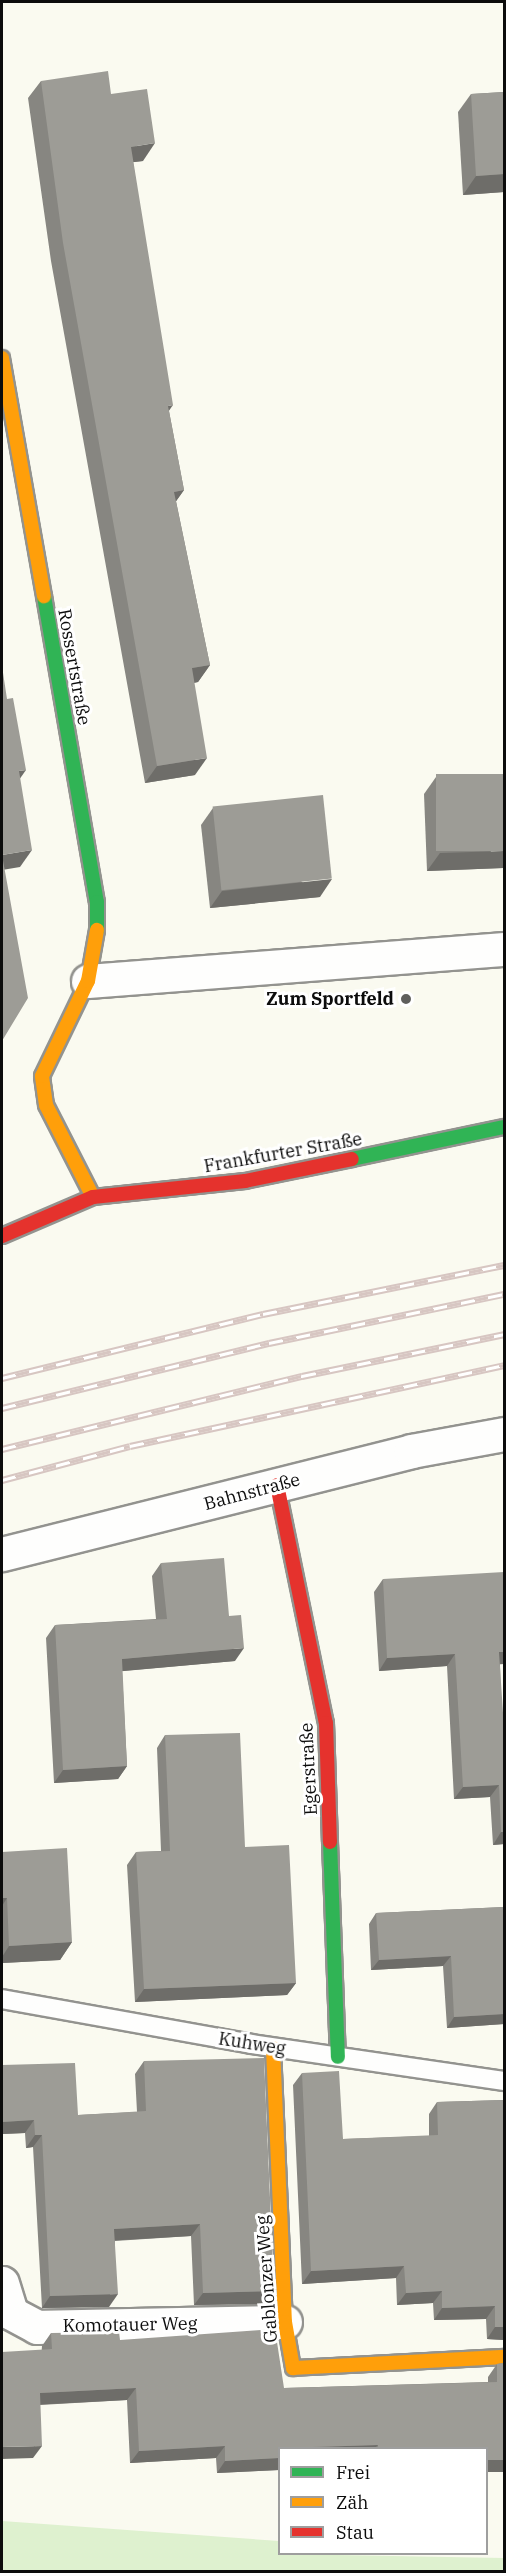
<!DOCTYPE html>
<html>
<head>
<meta charset="utf-8">
<style>
	body { margin:0 }
	#map { position:relative; width:506px; height:2573px; overflow:hidden; background:#fafaf0; font-family:"IBM Plex Serif",serif }
	div>[style] { position:absolute }
	.green>* { inset:0; background:#def1cf }
	.roads { filter:drop-shadow(2px 0 #93938f) drop-shadow(-2px 0 #93938f) drop-shadow(0 2px #93938f) drop-shadow(0 -2px #93938f) }
	.lane>* { height:18px; margin:-9px; padding:0 9px; transform-origin:9px; border-radius:9px; background:#fefefd }
	.street>* { height:33px; margin:-16.5px; padding:0 16.5px; transform-origin:16.5px; border-radius:16.5px; background:#fefefd }
	.fast>* { height:14px; margin:-7px; padding:0 7px; transform-origin:7px; border-radius:7px; background:#30b455 }
	.slow>* { height:14px; margin:-7px; padding:0 7px; transform-origin:7px; border-radius:7px; background:#ff9f0a }
	.jam>* { height:14px; margin:-7px; padding:0 7px; transform-origin:7px; border-radius:7px; background:#e5322d }
	.rail>* { height:7px; margin-top:-3.5px; transform-origin:0; background:repeating-linear-gradient(90deg,#fff 0 14px,#d7c6c2 0 28px); box-sizing:border-box; border-block:2px solid #d7c6c2 }
	.wall>* { inset:0; background:#878681 }
	.shaded-wall>* { inset:0; background:#6e6d69; transform-origin:0 0 }
	.building>* { inset:0; background:#9d9c96; transform-origin:0 0 }
	.dots>* { width:16px; height:16px; translate:-50% -50%; box-sizing:border-box; border:3px solid #fff; border-radius:50% }
	span { translate:-50% -50%; white-space:nowrap; text-align:center; line-height:1.15; -webkit-text-stroke:6px #fff; paint-order:stroke }
	.street-label { font-size:18px; color:#0c0c0c }
	.poi-label { font-size:18px; color:#0c0c0c; font-weight:700 }
	.right { translate:-100% -50%; text-align:right }
	.frame { position:absolute; inset:0; border:3px solid #0c0c0c; pointer-events:none }
	.legend { position:absolute; left:278px; top:2447px; width:210px; height:108px; box-sizing:border-box; background:#fff; border:2px solid #9e9e9e; margin:0; padding:8px 10px; list-style:none; font-size:18px; color:#0c0c0c }
	.legend li { display:flex; align-items:center; gap:12px; height:30px }
	.legend b { width:30px; border:2px solid #9e9e9e }
</style>
</head>
<body>
<div id="map">
	<div class="green">
		<i style="clip-path:polygon(2px 2521px,279px 2541px,280px 2554px,504px 2558px,504px 2571px,2px 2571px)"></i>
	</div>
	<div class="roads">
		<div class="lane">
			<i style="left:2px;top:1999px;width:253px;rotate:10.2deg"></i>
			<i style="left:251px;top:2044px;width:256px;rotate:8.3deg"></i>
		</div>
		<div class="street">
			<i style="left:88px;top:981px;width:417px;rotate:-4.4deg"></i>
			<i style="left:2px;top:1554px;width:422px;rotate:-14.1deg"></i>
			<i style="left:411px;top:1451px;width:95px;rotate:-10.4deg"></i>
			<i style="left:2px;top:2283px;width:31px;rotate:73deg"></i>
			<i style="left:11px;top:2313px;width:30px;rotate:28deg"></i>
			<i style="left:37px;top:2327px;width:248px;rotate:-1.2deg"></i>
		</div>
		<div class="fast">
			<i style="left:44px;top:596px;width:311px;rotate:80.2deg"></i>
			<i style="left:97px;top:902px;width:28px;rotate:90deg"></i>
			<i style="left:352px;top:1159px;width:155px;rotate:-11.9deg"></i>
			<i style="left:330px;top:1842px;width:215px;rotate:87.9deg"></i>
		</div>
		<div class="slow">
			<i style="left:2px;top:358px;width:242px;rotate:80deg"></i>
			<i style="left:93px;top:1197px;width:103px;rotate:-117.1deg"></i>
			<i style="left:46px;top:1105px;width:29px;rotate:-98deg"></i>
			<i style="left:42px;top:1076px;width:106px;rotate:-64.2deg"></i>
			<i style="left:88px;top:981px;width:52px;rotate:-80deg"></i>
			<i style="left:273px;top:2048px;width:274px;rotate:87.5deg"></i>
			<i style="left:285px;top:2322px;width:47px;rotate:80.1deg"></i>
			<i style="left:293px;top:2368px;width:211px;rotate:-3deg"></i>
		</div>
		<div class="jam">
			<i style="left:2px;top:1236px;width:99px;rotate:-23.2deg"></i>
			<i style="left:93px;top:1197px;width:153px;rotate:-6deg"></i>
			<i style="left:245px;top:1181px;width:109px;rotate:-11.6deg"></i>
			<i style="left:277px;top:1485px;width:243px;rotate:78.4deg"></i>
			<i style="left:326px;top:1723px;width:119px;rotate:88.1deg"></i>
		</div>
	</div>
	<div class="rail">
		<i style="left:2px;top:1378px;width:269px;rotate:-13.8deg"></i>
		<i style="left:263px;top:1314px;width:246px;rotate:-11.5deg"></i>
		<i style="left:2px;top:1408px;width:275px;rotate:-13.7deg"></i>
		<i style="left:269px;top:1343px;width:240px;rotate:-11.8deg"></i>
		<i style="left:2px;top:1449px;width:309px;rotate:-13.7deg"></i>
		<i style="left:302px;top:1376px;width:206px;rotate:-11.7deg"></i>
		<i style="left:2px;top:1480px;width:132px;rotate:-14.9deg"></i>
		<i style="left:130px;top:1446px;width:383px;rotate:-12.2deg"></i>
	</div>
	<div class="wall">
		<i style="clip-path:polygon(41px 81px,111px 94px,143px 161px,133px 162px,169px 411px,184px 490px,176px 501px,210px 665px,198px 682px,194px 683px,195px 775px,145px 783px,51px 261px,28px 98px)"></i>
		<i style="clip-path:polygon(504px 92px,504px 192px,463px 195px,458px 112px,471px 94px)"></i>
		<i style="clip-path:polygon(436px 777px,503px 868px,427px 871px,424px 794px)"></i>
		<i style="clip-path:polygon(213px 808px,320px 897px,210px 908px,201px 825px)"></i>
		<i style="clip-path:polygon(161px 1563px,229px 1616px,235px 1661px,122px 1671px,127px 1766px,118px 1779px,54px 1783px,46px 1638px,55px 1625px,156px 1619px,152px 1576px)"></i>
		<i style="clip-path:polygon(383px 1579px,500px 1664px,504px 1844px,493px 1845px,490px 1797px,454px 1799px,447px 1666px,379px 1671px,374px 1592px)"></i>
		<i style="clip-path:polygon(165px 1735px,245px 1847px,296px 1983px,287px 1995px,135px 2002px,127px 1865px,136px 1852px,161px 1851px,157px 1748px)"></i>
		<i style="clip-path:polygon(2px 1852px,72px 1942px,60px 1960px,2px 1963px)"></i>
		<i style="clip-path:polygon(504px 1907px,504px 2024px,447px 2028px,443px 1966px,371px 1970px,369px 1924px,376px 1913px)"></i>
		<i style="clip-path:polygon(144px 2061px,274px 2291px,265px 2304px,194px 2305px,191px 2236px,115px 2241px,109px 2307px,42px 2308px,33px 2147px,26px 2148px,25px 2133px,2px 2134px,2px 2065px,78px 2115px,137px 2112px,135px 2074px)"></i>
		<i style="clip-path:polygon(302px 2073px,343px 2139px,429px 2136px,429px 2114px,437px 2102px,504px 2100px,504px 2340px,487px 2339px,486px 2319px,434px 2320px,433px 2303px,397px 2305px,396px 2278px,302px 2284px,293px 2085px)"></i>
		<i style="clip-path:polygon(51px 2333px,120px 2340px,284px 2388px,488px 2382px,488px 2377px,497px 2364px,504px 2363px,486px 2448px,279px 2448px,279px 2470px,217px 2473px,216px 2458px,130px 2463px,127px 2400px,40px 2405px,33px 2458px,42px 2346px)"></i>
	</div>
	<div class="shaded-wall">
		<i style="clip-path:polygon(155px 143px,143px 161px,118px 164px,131px 147px)"></i>
		<i style="clip-path:polygon(504px 174px,504px 192px,463px 195px,476px 176px)"></i>
		<i style="clip-path:polygon(173px 405px,161px 422px,168px 406px)"></i>
		<i style="clip-path:polygon(184px 490px,172px 507px,174px 492px)"></i>
		<i style="clip-path:polygon(210px 665px,198px 682px,180px 685px,192px 668px)"></i>
		<i style="clip-path:polygon(207px 758px,195px 775px,145px 783px,157px 766px)"></i>
		<i style="clip-path:polygon(26px 770px,14px 787px,19px 771px)"></i>
		<i style="clip-path:polygon(32px 850px,20px 867px,2px 870px,2px 855px)"></i>
		<i style="clip-path:polygon(504px 851px,504px 866px,503px 868px,427px 871px,440px 853px)"></i>
		<i style="clip-path:polygon(332px 879px,320px 897px,210px 908px,222px 891px)"></i>
		<i style="clip-path:polygon(244px 1648px,235px 1661px,113px 1672px,122px 1659px)"></i>
		<i style="clip-path:polygon(499px 1652px,504px 1652px,504px 1664px,490px 1665px)"></i>
		<i style="clip-path:polygon(455px 1654px,447px 1666px,379px 1671px,387px 1658px)"></i>
		<i style="clip-path:polygon(127px 1766px,118px 1779px,54px 1783px,63px 1770px)"></i>
		<i style="clip-path:polygon(499px 1785px,490px 1797px,454px 1799px,463px 1787px)"></i>
		<i style="clip-path:polygon(501px 1832px,504px 1832px,504px 1844px,493px 1845px)"></i>
		<i style="clip-path:polygon(2px 1898px,7px 1898px,2px 1906px)"></i>
		<i style="clip-path:polygon(72px 1942px,60px 1960px,2px 1963px,2px 1957px,9px 1946px)"></i>
		<i style="clip-path:polygon(451px 1956px,443px 1966px,371px 1970px,379px 1960px)"></i>
		<i style="clip-path:polygon(296px 1983px,287px 1995px,135px 2002px,144px 1989px)"></i>
		<i style="clip-path:polygon(504px 2014px,504px 2024px,447px 2028px,454px 2017px)"></i>
		<i style="clip-path:polygon(34px 2120px,25px 2133px,2px 2134px,2px 2122px)"></i>
		<i style="clip-path:polygon(35px 2135px,42px 2135px,33px 2147px,26px 2148px)"></i>
		<i style="clip-path:polygon(200px 2224px,191px 2236px,105px 2241px,114px 2229px)"></i>
		<i style="clip-path:polygon(404px 2266px,396px 2278px,302px 2284px,311px 2271px)"></i>
		<i style="clip-path:polygon(274px 2291px,265px 2304px,194px 2305px,203px 2293px)"></i>
		<i style="clip-path:polygon(442px 2291px,433px 2303px,397px 2305px,406px 2293px)"></i>
		<i style="clip-path:polygon(118px 2294px,109px 2307px,42px 2308px,50px 2296px)"></i>
		<i style="clip-path:polygon(495px 2306px,486px 2319px,434px 2320px,442px 2308px)"></i>
		<i style="clip-path:polygon(495px 2327px,504px 2327px,504px 2340px,487px 2339px)"></i>
		<i style="clip-path:polygon(136px 2388px,127px 2400px,31px 2405px,40px 2393px)"></i>
		<i style="clip-path:polygon(378px 2445px,375px 2448px,287px 2448px)"></i>
		<i style="clip-path:polygon(42px 2446px,33px 2458px,2px 2459px,2px 2447px)"></i>
		<i style="clip-path:polygon(225px 2446px,216px 2458px,130px 2463px,139px 2451px)"></i>
		<i style="clip-path:polygon(279px 2458px,279px 2470px,217px 2473px,225px 2461px)"></i>
		<i style="left:486px;top:2460px;width:18px;height:12px"></i>
	</div>
	<div class="building">
		<i style="clip-path:polygon(108px 71px,111px 94px,147px 89px,155px 143px,131px 147px,173px 405px,168px 406px,184px 490px,174px 492px,210px 665px,192px 668px,207px 758px,157px 766px,63px 243px,41px 81px)"></i>
		<i style="clip-path:polygon(504px 92px,504px 174px,476px 176px,471px 94px)"></i>
		<i style="clip-path:polygon(2px 666px,7px 699px,13px 698px,26px 770px,19px 771px,32px 850px,2px 855px,28px 998px,2px 1041px)"></i>
		<i style="left:504px;top:774px;width:77px;height:68px;rotate:90deg"></i>
		<i style="left:323px;top:795px;width:84px;height:111px;rotate:84deg"></i>
		<i style="clip-path:polygon(224px 1558px,229px 1616px,241px 1615px,244px 1648px,122px 1659px,127px 1766px,63px 1770px,55px 1625px,167px 1619px,161px 1563px)"></i>
		<i style="clip-path:polygon(504px 1572px,504px 1652px,499px 1652px,504px 1728px,504px 1832px,501px 1832px,499px 1785px,463px 1787px,455px 1654px,387px 1658px,383px 1579px)"></i>
		<i style="clip-path:polygon(240px 1733px,245px 1847px,289px 1845px,296px 1983px,144px 1989px,136px 1852px,170px 1851px,165px 1735px)"></i>
		<i style="clip-path:polygon(67px 1848px,72px 1942px,9px 1946px,7px 1898px,2px 1898px,2px 1852px)"></i>
		<i style="clip-path:polygon(504px 1907px,504px 2014px,454px 2017px,451px 1956px,379px 1960px,376px 1913px)"></i>
		<i style="clip-path:polygon(264px 2058px,274px 2291px,203px 2293px,200px 2224px,114px 2229px,118px 2294px,50px 2296px,42px 2135px,35px 2135px,34px 2120px,2px 2122px,2px 2065px,75px 2063px,78px 2115px,146px 2111px,144px 2061px)"></i>
		<i style="clip-path:polygon(339px 2071px,343px 2139px,438px 2135px,437px 2102px,504px 2100px,504px 2327px,495px 2327px,495px 2306px,442px 2308px,442px 2291px,406px 2293px,404px 2266px,311px 2271px,302px 2073px)"></i>
		<i style="clip-path:polygon(275px 2329px,284px 2388px,497px 2382px,497px 2364px,504px 2363px,504px 2460px,486px 2460px,486px 2448px,378px 2448px,378px 2445px,279px 2448px,279px 2458px,225px 2461px,225px 2446px,139px 2451px,136px 2388px,40px 2393px,42px 2446px,2px 2447px,2px 2352px,52px 2349px,51px 2333px,119px 2332px,120px 2340px)"></i>
	</div>
	<div class="dots">
		<i style="left:406px;top:999px;background:#5f5f5c"></i>
	</div>
	<div class="street-label">
		<span style="left:74px;top:667px;rotate:80deg">Rossertstraße</span>
		<span style="left:283px;top:1153px;rotate:-10deg">Frankfurter Straße</span>
		<span style="left:252px;top:1492px;rotate:-15deg">Bahnstraße</span>
		<span style="left:309px;top:1769px;rotate:-93deg">Egerstraße</span>
		<span style="left:252px;top:2044px;rotate:9deg">Kuhweg</span>
		<span style="left:267px;top:2279px;rotate:-94deg">Gablonzer Weg</span>
		<span style="left:130px;top:2325px;rotate:-1deg">Komotauer Weg</span>
	</div>
	<div class="poi-label">
		<span class="right" style="left:394px;top:999px">Zum Sportfeld</span>
	</div>
	<div class="frame"></div>
	<ul class="legend">
	<li><b style="height:8px;background:#30b455"></b>Frei</li>
	<li><b style="height:8px;background:#ff9f0a"></b>Zäh</li>
	<li><b style="height:8px;background:#e5322d"></b>Stau</li>
	</ul>
</div>
</body>
</html>
